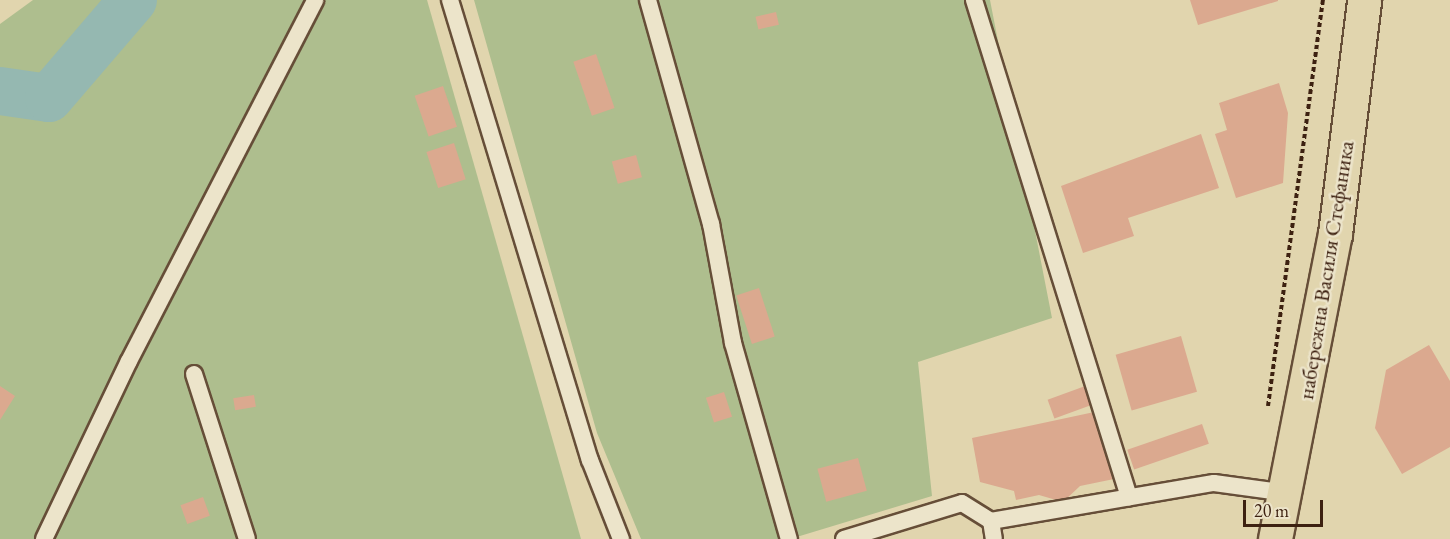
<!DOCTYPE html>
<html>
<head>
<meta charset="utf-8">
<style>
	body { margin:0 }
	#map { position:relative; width:1450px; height:539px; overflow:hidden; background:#e1d5ae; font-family:"EB Garamond",serif }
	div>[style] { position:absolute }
	.green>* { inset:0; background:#aebe8e }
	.river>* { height:48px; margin:-24px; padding:0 24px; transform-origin:24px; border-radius:24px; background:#95b8b1 }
	.building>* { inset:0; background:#dba98f; transform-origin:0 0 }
	.path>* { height:4px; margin-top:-2px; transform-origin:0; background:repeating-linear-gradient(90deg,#3d2111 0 4.5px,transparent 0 7.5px) }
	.roads { filter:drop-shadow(2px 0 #664e38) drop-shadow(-2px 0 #664e38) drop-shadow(0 2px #664e38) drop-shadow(0 -2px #664e38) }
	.lane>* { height:16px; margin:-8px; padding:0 8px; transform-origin:8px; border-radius:8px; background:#ece4ca }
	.primary>* { height:33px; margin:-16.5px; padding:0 16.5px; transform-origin:16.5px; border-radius:16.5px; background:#e1d5ae }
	span { translate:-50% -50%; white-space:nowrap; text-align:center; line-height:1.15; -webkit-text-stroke:5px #ece4ca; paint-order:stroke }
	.street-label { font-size:22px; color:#3d2111 }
	.scale { position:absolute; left:1243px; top:500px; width:80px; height:27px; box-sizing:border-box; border:3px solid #3d2111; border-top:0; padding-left:8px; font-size:18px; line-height:21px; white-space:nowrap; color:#3d2111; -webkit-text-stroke:4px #ece4ca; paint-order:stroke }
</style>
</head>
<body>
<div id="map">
	<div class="green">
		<i style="clip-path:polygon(33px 0,427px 0,581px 539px,0 539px,0 24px)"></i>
		<i style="clip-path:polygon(474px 0,990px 0,1052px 318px,918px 362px,932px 496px,790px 539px,641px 539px,597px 433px)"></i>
	</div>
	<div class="river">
		<i style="left:0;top:91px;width:49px;rotate:8.1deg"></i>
		<i style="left:49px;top:98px;width:129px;rotate:-49.4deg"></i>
	</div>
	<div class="building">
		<i style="clip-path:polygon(1190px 0,1278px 0,1278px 1px,1198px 25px)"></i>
		<i style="left:776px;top:12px;width:13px;height:21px;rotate:77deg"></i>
		<i style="left:596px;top:54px;width:57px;height:24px;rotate:71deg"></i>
		<i style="clip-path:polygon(1279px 83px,1288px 113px,1283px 183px,1236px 198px,1215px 134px,1227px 130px,1219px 103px)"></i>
		<i style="left:443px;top:86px;width:43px;height:30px;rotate:71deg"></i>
		<i style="clip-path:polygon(1201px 134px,1219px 188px,1128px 218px,1134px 236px,1083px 253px,1061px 186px)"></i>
		<i style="left:454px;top:143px;width:38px;height:29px;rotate:72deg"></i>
		<i style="left:636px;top:155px;width:23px;height:25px;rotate:75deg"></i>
		<i style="left:759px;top:288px;width:51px;height:24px;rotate:72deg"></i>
		<i style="left:1181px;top:336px;width:58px;height:68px;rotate:74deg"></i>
		<i style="clip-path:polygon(1429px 345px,1450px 381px,1450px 447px,1402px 474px,1375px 428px,1386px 370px)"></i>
		<i style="left:1088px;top:385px;width:20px;height:43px;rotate:70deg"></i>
		<i style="clip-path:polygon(0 386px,15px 396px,0 420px)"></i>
		<i style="left:724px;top:392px;width:26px;height:19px;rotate:72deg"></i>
		<i style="left:254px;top:395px;width:12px;height:21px;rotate:81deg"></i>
		<i style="clip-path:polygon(1099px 411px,1114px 479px,1080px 486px,1063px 502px,1039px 495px,1016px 500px,1014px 491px,980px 482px,972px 438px)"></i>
		<i style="left:1202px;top:424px;width:21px;height:79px;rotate:71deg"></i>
		<i style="left:858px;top:458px;width:34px;height:42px;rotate:75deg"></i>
		<i style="left:203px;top:497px;width:20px;height:24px;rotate:70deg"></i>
	</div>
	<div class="path">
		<i style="left:1268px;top:406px;width:410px;rotate:-82.3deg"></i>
	</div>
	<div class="roads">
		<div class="lane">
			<i style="left:450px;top:0;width:481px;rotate:73.1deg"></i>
			<i style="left:590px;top:460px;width:85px;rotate:68.6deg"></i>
			<i style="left:648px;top:0;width:233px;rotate:74.3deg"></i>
			<i style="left:711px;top:224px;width:121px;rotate:79.5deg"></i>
			<i style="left:733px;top:343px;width:204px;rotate:74.1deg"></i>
			<i style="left:974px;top:0;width:521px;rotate:72.68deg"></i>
			<i style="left:194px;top:374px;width:173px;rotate:72.2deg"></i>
			<i style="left:991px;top:521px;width:18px;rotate:81deg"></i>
			<i style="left:44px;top:539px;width:197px;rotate:-64.5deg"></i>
			<i style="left:129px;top:361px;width:406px;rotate:-62.7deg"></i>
			<i style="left:844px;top:539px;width:123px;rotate:-17deg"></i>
			<i style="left:962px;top:503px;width:34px;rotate:32deg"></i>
			<i style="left:991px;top:521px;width:226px;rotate:-9.7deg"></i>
			<i style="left:1214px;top:483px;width:74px;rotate:7.8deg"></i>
		</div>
		<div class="primary">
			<i style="left:1275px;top:539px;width:311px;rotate:-78.9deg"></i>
			<i style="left:1335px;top:234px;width:236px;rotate:-82.9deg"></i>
		</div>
	</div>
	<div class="street-label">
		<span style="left:1326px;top:270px;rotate:-81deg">набережна Василя Стефаника</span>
	</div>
	<div class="scale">20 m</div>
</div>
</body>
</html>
